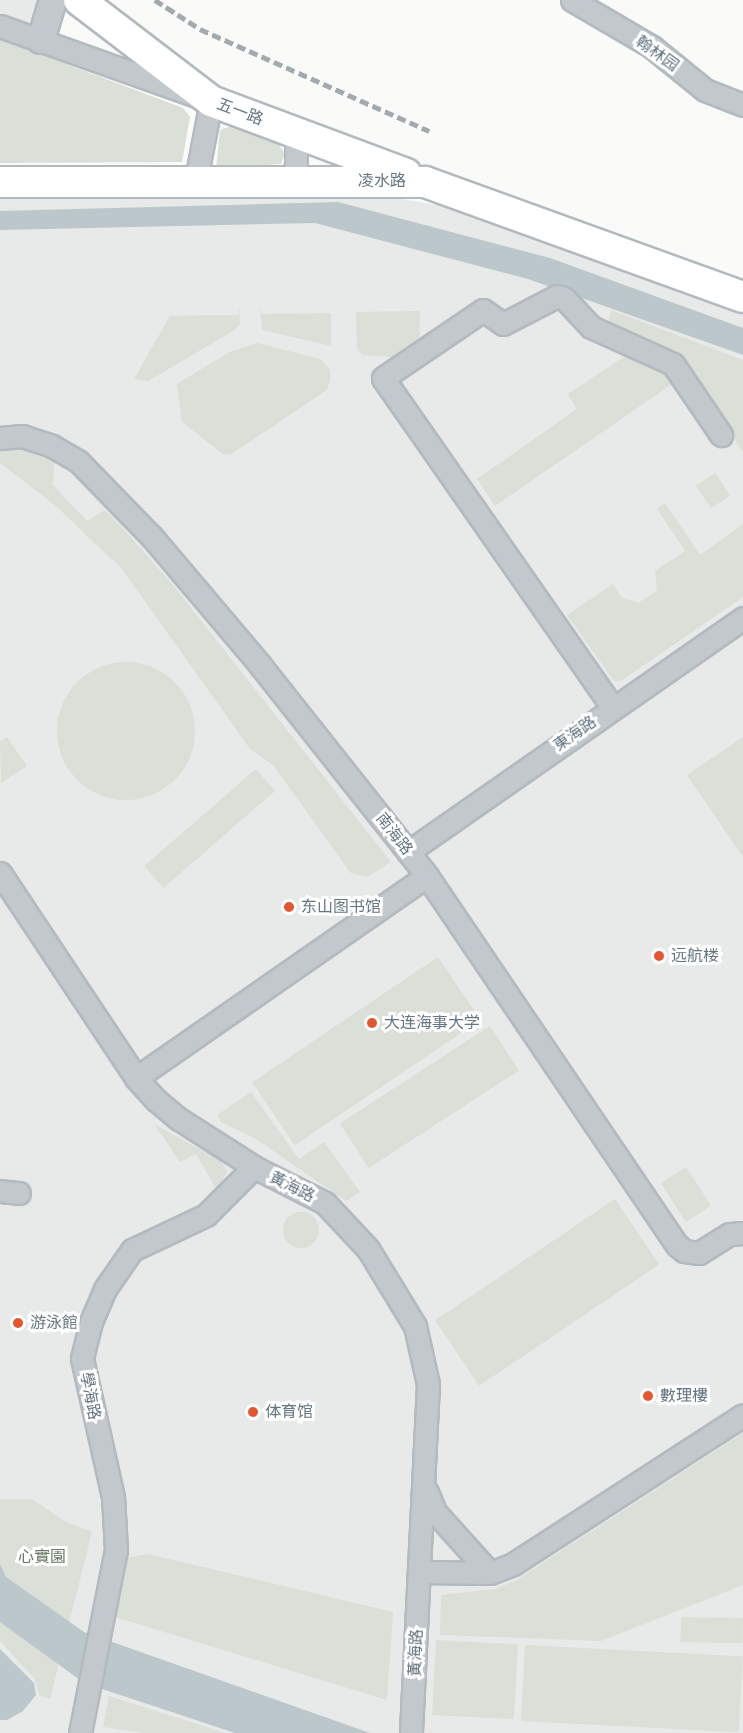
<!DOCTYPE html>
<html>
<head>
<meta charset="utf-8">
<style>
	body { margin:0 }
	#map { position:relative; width:743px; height:1733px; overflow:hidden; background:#fafaf8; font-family:Roboto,"Noto Sans SC",sans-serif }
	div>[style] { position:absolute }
	.built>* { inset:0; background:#e8e9e9 }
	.green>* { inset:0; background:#dadfd7; transform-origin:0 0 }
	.round { border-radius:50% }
	.water>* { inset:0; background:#bbc7cb }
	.roads { filter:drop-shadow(2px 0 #b3babf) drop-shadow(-2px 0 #b3babf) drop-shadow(0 2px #b3babf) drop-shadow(0 -2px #b3babf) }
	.minor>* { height:21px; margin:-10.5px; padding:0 10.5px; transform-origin:10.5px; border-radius:10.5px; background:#c3c8cc }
	.tertiary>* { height:26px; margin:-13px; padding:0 13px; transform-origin:13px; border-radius:13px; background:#c3c8cc }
	.secondary>* { height:30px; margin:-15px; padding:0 15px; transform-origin:15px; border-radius:15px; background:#fff }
	.rail>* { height:4.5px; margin-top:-2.25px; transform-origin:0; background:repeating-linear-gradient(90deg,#a2aab0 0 9px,transparent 0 13.5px) }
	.dots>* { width:16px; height:16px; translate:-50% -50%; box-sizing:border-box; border:3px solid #fff; border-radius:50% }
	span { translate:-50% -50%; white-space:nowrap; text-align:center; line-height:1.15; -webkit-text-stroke:6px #fff; paint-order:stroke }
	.street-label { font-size:16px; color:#657683 }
	.poi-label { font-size:16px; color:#657683 }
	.left { translate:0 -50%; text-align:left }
	.park-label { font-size:16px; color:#687a64 }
</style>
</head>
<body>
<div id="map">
	<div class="built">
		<i style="clip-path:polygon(0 0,43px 0,37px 16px,23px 26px,0 17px)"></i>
		<i style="clip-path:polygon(360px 192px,443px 206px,743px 314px,743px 1733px,0 1733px,0 194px)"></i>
	</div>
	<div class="green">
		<i style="clip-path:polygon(0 39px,183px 108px,190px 117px,182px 162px,0 163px)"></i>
		<i style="clip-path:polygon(234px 125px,277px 141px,285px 154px,281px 164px,216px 168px,220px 130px)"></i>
		<i style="clip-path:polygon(239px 306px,240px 324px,235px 330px,148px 381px,134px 379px,170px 316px,238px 315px)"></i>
		<i style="clip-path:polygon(260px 307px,262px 314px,331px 313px,331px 346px,262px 330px)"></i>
		<i style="clip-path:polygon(611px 310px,743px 360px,743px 452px,678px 360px,608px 326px)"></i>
		<i style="clip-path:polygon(420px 311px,419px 340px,393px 357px,363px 355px,357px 350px,356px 312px)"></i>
		<i style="clip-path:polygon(257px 343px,320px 359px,330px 370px,330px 380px,327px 390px,230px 455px,223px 454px,182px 422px,177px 384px,230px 352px)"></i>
		<i style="clip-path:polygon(634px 350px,662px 363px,675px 382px,495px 506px,477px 479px,577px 409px,568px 394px)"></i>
		<i style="clip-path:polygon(0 446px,23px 446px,54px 462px,53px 485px,87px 521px,105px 510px,128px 534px,173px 585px,391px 862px,367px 877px,351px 873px,273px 765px,250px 749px,122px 569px,56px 506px,0 463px)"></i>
		<i style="left:715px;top:473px;width:27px;height:23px;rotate:56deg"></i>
		<i style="clip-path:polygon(665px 503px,700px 555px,743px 524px,743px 597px,621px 681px,614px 681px,567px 615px,613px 584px,621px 597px,638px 603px,657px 591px,655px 571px,685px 551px,657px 509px)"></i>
		<i class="round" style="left:57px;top:662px;width:138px;height:138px"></i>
		<i style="clip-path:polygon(7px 737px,27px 766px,1px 783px,0 742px)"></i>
		<i style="clip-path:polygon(743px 737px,743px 857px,687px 775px)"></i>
		<i style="left:256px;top:769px;width:29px;height:148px;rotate:49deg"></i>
		<i style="left:438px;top:957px;width:76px;height:224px;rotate:56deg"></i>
		<i style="left:490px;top:1026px;width:53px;height:179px;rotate:57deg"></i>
		<i style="clip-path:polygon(251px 1092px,299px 1159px,324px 1142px,360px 1192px,346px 1201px,256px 1139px,221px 1122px,217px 1115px)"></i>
		<i style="clip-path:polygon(154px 1124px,221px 1161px,227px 1172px,217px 1190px,196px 1154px,180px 1162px)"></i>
		<i style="left:686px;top:1167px;width:46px;height:30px;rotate:57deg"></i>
		<i style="left:615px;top:1199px;width:79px;height:217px;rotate:56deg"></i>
		<i class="round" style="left:283px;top:1212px;width:36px;height:36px"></i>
		<i style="clip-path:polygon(743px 1433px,743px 1585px,601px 1641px,440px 1635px,441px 1595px,495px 1589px,515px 1581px)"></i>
		<i style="clip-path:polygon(0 1499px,32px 1499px,64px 1521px,92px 1532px,50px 1699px,40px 1696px,34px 1678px,0 1641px)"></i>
		<i style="clip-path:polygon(148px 1554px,393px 1612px,387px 1700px,112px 1616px,126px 1558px)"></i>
		<i style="left:681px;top:1617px;width:62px;height:25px;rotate:1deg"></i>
		<i style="left:436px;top:1640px;width:82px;height:75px;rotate:3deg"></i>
		<i style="left:525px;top:1645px;width:218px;height:76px;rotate:3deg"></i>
		<i style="clip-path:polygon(109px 1696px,225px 1733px,145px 1733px,103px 1727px)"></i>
	</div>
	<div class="water">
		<i style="clip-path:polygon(338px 202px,550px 258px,743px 328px,743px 355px,528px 279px,315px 223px,0 230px,0 211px)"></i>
		<i style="clip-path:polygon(0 1564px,6px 1577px,84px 1632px,370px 1733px,235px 1733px,84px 1683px,0 1622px)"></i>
		<i style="clip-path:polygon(0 1649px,34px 1683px,36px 1695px,23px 1711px,7px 1720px,0 1720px)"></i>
	</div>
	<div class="roads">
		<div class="minor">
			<i style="left:572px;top:0;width:93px;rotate:30.4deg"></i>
			<i style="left:652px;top:47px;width:68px;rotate:39.1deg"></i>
			<i style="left:705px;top:90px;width:41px;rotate:21.5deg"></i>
			<i style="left:0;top:26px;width:224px;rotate:19.6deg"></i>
			<i style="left:211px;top:101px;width:80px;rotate:100.8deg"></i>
			<i style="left:291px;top:181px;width:16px;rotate:-72deg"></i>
			<i style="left:296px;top:166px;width:33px;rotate:-90deg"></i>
			<i style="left:0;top:438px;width:22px;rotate:-5deg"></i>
			<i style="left:22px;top:436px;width:32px;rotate:18deg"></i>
			<i style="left:52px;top:446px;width:30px;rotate:30deg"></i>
			<i style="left:78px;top:461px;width:106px;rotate:45.8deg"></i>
			<i style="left:152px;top:537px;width:167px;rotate:49.8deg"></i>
			<i style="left:260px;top:665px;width:269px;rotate:51.6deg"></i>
			<i style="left:427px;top:876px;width:446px;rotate:55.9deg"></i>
			<i style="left:677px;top:1245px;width:9px;rotate:41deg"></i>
			<i style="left:684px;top:1251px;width:15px;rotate:8deg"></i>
			<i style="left:699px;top:1253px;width:36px;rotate:-32deg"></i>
			<i style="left:730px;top:1234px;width:13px;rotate:-4deg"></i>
			<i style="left:613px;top:708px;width:402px;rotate:-124.9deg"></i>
			<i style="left:383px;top:378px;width:121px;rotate:-34.2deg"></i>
			<i style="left:483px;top:310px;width:24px;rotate:35deg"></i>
			<i style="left:503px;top:324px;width:61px;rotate:-27.4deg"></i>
			<i style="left:557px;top:296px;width:7px;rotate:16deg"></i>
			<i style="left:564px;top:298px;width:40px;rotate:47deg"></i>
			<i style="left:591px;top:327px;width:90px;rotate:24.3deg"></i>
			<i style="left:673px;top:364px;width:86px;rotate:55.9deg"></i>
			<i style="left:408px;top:852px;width:409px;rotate:-34.9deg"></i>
			<i style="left:0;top:873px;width:246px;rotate:56.4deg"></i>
			<i style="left:136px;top:1078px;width:30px;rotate:48deg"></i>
			<i style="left:156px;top:1100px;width:30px;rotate:40deg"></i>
			<i style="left:179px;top:1119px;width:89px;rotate:32.6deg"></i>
			<i style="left:254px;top:1167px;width:80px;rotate:26.9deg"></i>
			<i style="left:325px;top:1203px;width:63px;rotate:46.9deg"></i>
			<i style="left:368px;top:1249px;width:90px;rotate:58.6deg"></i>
			<i style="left:415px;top:1326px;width:59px;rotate:77.4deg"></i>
			<i style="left:428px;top:1384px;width:349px;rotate:92.8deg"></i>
			<i style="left:136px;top:1078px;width:354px;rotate:-34.8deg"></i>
			<i style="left:0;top:1191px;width:19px;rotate:6deg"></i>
			<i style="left:427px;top:1492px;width:22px;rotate:68deg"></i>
			<i style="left:435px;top:1512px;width:82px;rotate:48deg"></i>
			<i style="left:420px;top:1572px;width:70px;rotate:0.8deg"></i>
			<i style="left:490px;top:1573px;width:25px;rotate:-21deg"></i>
			<i style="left:513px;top:1564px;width:274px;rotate:-32.9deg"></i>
			<i style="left:80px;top:1733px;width:187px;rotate:-78.9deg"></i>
			<i style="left:116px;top:1550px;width:53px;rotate:-93.2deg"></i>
			<i style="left:113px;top:1497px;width:142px;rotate:-102.6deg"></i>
			<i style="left:82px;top:1358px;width:37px;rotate:-76deg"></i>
			<i style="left:91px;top:1322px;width:36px;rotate:-67deg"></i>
			<i style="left:105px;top:1289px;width:47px;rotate:-55.3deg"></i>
			<i style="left:132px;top:1250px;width:82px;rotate:-25.3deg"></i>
			<i style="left:206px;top:1215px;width:68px;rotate:-45deg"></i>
		</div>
		<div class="tertiary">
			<i style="left:41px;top:40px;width:42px;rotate:-73.3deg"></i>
		</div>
		<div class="secondary">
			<i style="left:79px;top:0;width:166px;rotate:37.4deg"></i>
			<i style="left:211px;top:101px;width:208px;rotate:20.5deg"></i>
			<i style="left:0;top:182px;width:425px"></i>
			<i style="left:425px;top:182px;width:338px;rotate:19.9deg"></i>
		</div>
	</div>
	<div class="rail">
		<i style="left:155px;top:0;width:54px;rotate:32.8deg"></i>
		<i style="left:200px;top:29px;width:251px;rotate:24deg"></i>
	</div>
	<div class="dots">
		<i style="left:289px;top:907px;background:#e4572e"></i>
		<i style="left:659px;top:956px;background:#e4572e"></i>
		<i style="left:372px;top:1023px;background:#e4572e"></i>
		<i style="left:18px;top:1323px;background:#e4572e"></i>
		<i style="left:648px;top:1396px;background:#e4572e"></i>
		<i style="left:253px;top:1412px;background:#e4572e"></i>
	</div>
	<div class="street-label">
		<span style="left:657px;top:54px;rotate:36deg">翰林园</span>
		<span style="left:240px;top:112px;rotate:21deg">五一路</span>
		<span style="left:382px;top:181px">凌水路</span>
		<span style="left:575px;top:734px;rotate:-35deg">東海路</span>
		<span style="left:394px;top:834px;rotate:52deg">南海路</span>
		<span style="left:292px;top:1187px;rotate:27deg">黃海路</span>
		<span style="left:90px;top:1396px;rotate:79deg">學海路</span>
		<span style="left:416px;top:1653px;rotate:-87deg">黃海路</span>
	</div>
	<div class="poi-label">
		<span class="left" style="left:301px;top:907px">东山图书馆</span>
		<span class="left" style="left:671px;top:956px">远航楼</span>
		<span class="left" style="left:384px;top:1023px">大连海事大学</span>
		<span class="left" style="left:30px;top:1323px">游泳館</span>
		<span class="left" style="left:660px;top:1396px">數理樓</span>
		<span class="left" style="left:265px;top:1412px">体育馆</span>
	</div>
	<div class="park-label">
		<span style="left:42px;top:1557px">心實園</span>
	</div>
</div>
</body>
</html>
